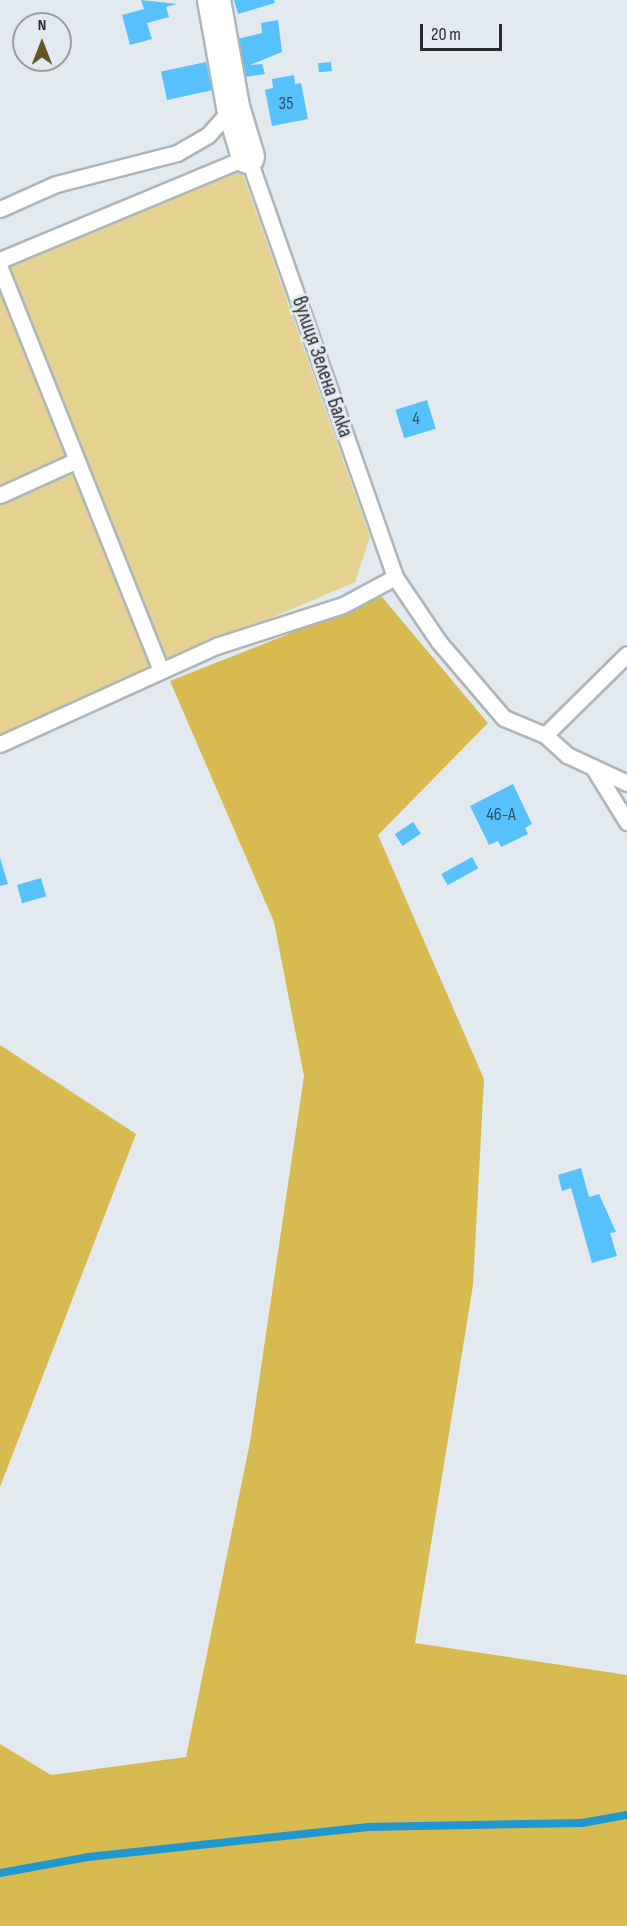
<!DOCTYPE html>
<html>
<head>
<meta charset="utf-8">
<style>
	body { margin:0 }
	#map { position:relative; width:627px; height:1926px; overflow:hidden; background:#e2eaf0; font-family:"Sofia Sans Condensed",sans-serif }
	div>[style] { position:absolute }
	.green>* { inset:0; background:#e4d291 }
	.forest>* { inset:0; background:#d7ba50 }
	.stream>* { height:8px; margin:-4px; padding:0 4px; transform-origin:4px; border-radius:4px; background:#2197cf }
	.building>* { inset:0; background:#56c1fb; transform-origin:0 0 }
	.roads { filter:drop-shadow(2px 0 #aeb5ba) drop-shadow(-2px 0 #aeb5ba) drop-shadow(0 2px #aeb5ba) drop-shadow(0 -2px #aeb5ba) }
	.service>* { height:15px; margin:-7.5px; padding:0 7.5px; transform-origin:7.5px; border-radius:7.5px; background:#fff }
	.minor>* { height:32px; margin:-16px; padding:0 16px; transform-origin:16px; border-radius:16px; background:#fff }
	span { translate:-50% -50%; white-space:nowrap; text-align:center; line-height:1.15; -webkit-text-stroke:6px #e2eaf0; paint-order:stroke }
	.number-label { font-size:18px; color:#335060 }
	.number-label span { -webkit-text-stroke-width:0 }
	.street-label { font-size:21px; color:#272a2c }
	.north { position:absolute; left:12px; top:12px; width:60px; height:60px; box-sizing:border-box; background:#e2eaf0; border:2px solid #979da2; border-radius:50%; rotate:0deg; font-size:16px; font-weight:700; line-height:24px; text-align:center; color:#272a2c }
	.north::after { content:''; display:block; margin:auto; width:21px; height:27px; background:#655724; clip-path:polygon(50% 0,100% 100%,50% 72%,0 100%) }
	.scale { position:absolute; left:420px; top:24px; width:82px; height:27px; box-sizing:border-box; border:3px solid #272a2c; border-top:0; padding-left:8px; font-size:18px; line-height:21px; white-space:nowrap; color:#272a2c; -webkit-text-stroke:4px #e2eaf0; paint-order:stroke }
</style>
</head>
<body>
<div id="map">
	<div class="green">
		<i style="clip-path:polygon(241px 169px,370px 537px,355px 582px,0 735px,0 269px)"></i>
	</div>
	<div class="forest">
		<i style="clip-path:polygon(382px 597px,488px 723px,378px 835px,484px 1079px,473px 1285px,415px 1643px,627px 1675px,627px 1926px,0 1926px,0 1744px,51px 1775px,186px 1757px,250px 1442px,304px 1076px,274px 922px,170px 681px)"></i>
		<i style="clip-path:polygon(0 1045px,136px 1134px,0 1487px)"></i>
	</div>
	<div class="stream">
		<i style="left:0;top:1873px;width:89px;rotate:-10.3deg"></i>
		<i style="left:88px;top:1857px;width:282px;rotate:-6.1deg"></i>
		<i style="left:368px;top:1827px;width:214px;rotate:-1.1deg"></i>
		<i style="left:582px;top:1823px;width:46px;rotate:-10.1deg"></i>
	</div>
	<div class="building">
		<i style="clip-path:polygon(141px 0,177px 4px,166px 7px,169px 17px,147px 23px,152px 39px,130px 45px,122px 15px,144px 9px)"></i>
		<i style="clip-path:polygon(234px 0,274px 0,275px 3px,238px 14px)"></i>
		<i style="clip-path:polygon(278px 20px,282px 52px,250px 65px,262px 64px,265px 74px,245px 77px,237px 39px,262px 33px,261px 23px)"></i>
		<i style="left:206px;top:62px;width:29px;height:46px;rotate:78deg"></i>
		<i style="left:331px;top:62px;width:9px;height:13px;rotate:84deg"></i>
		<i style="clip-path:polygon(294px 75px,295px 84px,301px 83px,308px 119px,272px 126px,265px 90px,273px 88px,272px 79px)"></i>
		<i style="left:427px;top:400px;width:30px;height:33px;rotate:73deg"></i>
		<i style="clip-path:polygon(513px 784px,532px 824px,525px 828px,528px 834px,501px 847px,498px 841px,489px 845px,470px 806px)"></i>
		<i style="left:413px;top:822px;width:14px;height:22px;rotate:56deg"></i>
		<i style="left:472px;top:857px;width:13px;height:35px;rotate:61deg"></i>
		<i style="clip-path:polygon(0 858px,8px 884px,0 886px)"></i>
		<i style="left:41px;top:878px;width:19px;height:25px;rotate:74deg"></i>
		<i style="clip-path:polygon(581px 1168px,589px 1197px,599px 1194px,616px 1232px,610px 1233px,617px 1256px,592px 1263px,571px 1188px,562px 1191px,558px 1175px)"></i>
	</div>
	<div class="roads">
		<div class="service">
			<i style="left:0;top:209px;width:61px;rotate:-24.1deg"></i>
			<i style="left:56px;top:184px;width:125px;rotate:-14.4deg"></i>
			<i style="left:177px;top:153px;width:36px;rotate:-30deg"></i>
			<i style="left:208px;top:135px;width:38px;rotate:-48deg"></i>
			<i style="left:0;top:260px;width:269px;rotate:-22.6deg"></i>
			<i style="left:248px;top:157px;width:445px;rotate:70.7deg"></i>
			<i style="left:395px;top:577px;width:78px;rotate:55.9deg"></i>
			<i style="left:439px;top:642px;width:100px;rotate:49.5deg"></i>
			<i style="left:504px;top:718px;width:44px;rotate:22.5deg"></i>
			<i style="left:545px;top:735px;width:30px;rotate:42deg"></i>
			<i style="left:567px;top:755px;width:66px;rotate:25deg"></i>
			<i style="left:0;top:268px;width:433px;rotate:68.2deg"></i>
			<i style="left:0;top:495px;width:82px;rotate:-24.4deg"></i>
			<i style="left:545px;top:735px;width:115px;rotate:-44.6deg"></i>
			<i style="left:0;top:744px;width:237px;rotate:-24.4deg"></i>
			<i style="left:216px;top:646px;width:133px;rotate:-17.9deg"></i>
			<i style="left:343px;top:605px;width:59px;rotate:-28.3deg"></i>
			<i style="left:593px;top:767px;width:65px;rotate:58.3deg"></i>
		</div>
		<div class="minor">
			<i style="left:214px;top:0;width:109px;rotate:79.9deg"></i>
			<i style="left:233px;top:107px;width:52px;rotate:73.3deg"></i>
		</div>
	</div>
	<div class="number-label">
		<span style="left:286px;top:104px">35</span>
		<span style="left:416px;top:419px">4</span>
		<span style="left:501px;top:815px">46-А</span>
	</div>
	<div class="street-label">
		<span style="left:322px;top:367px;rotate:71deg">вулиця Зелена Балка</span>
	</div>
	<div class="north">N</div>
	<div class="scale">20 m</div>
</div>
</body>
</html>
